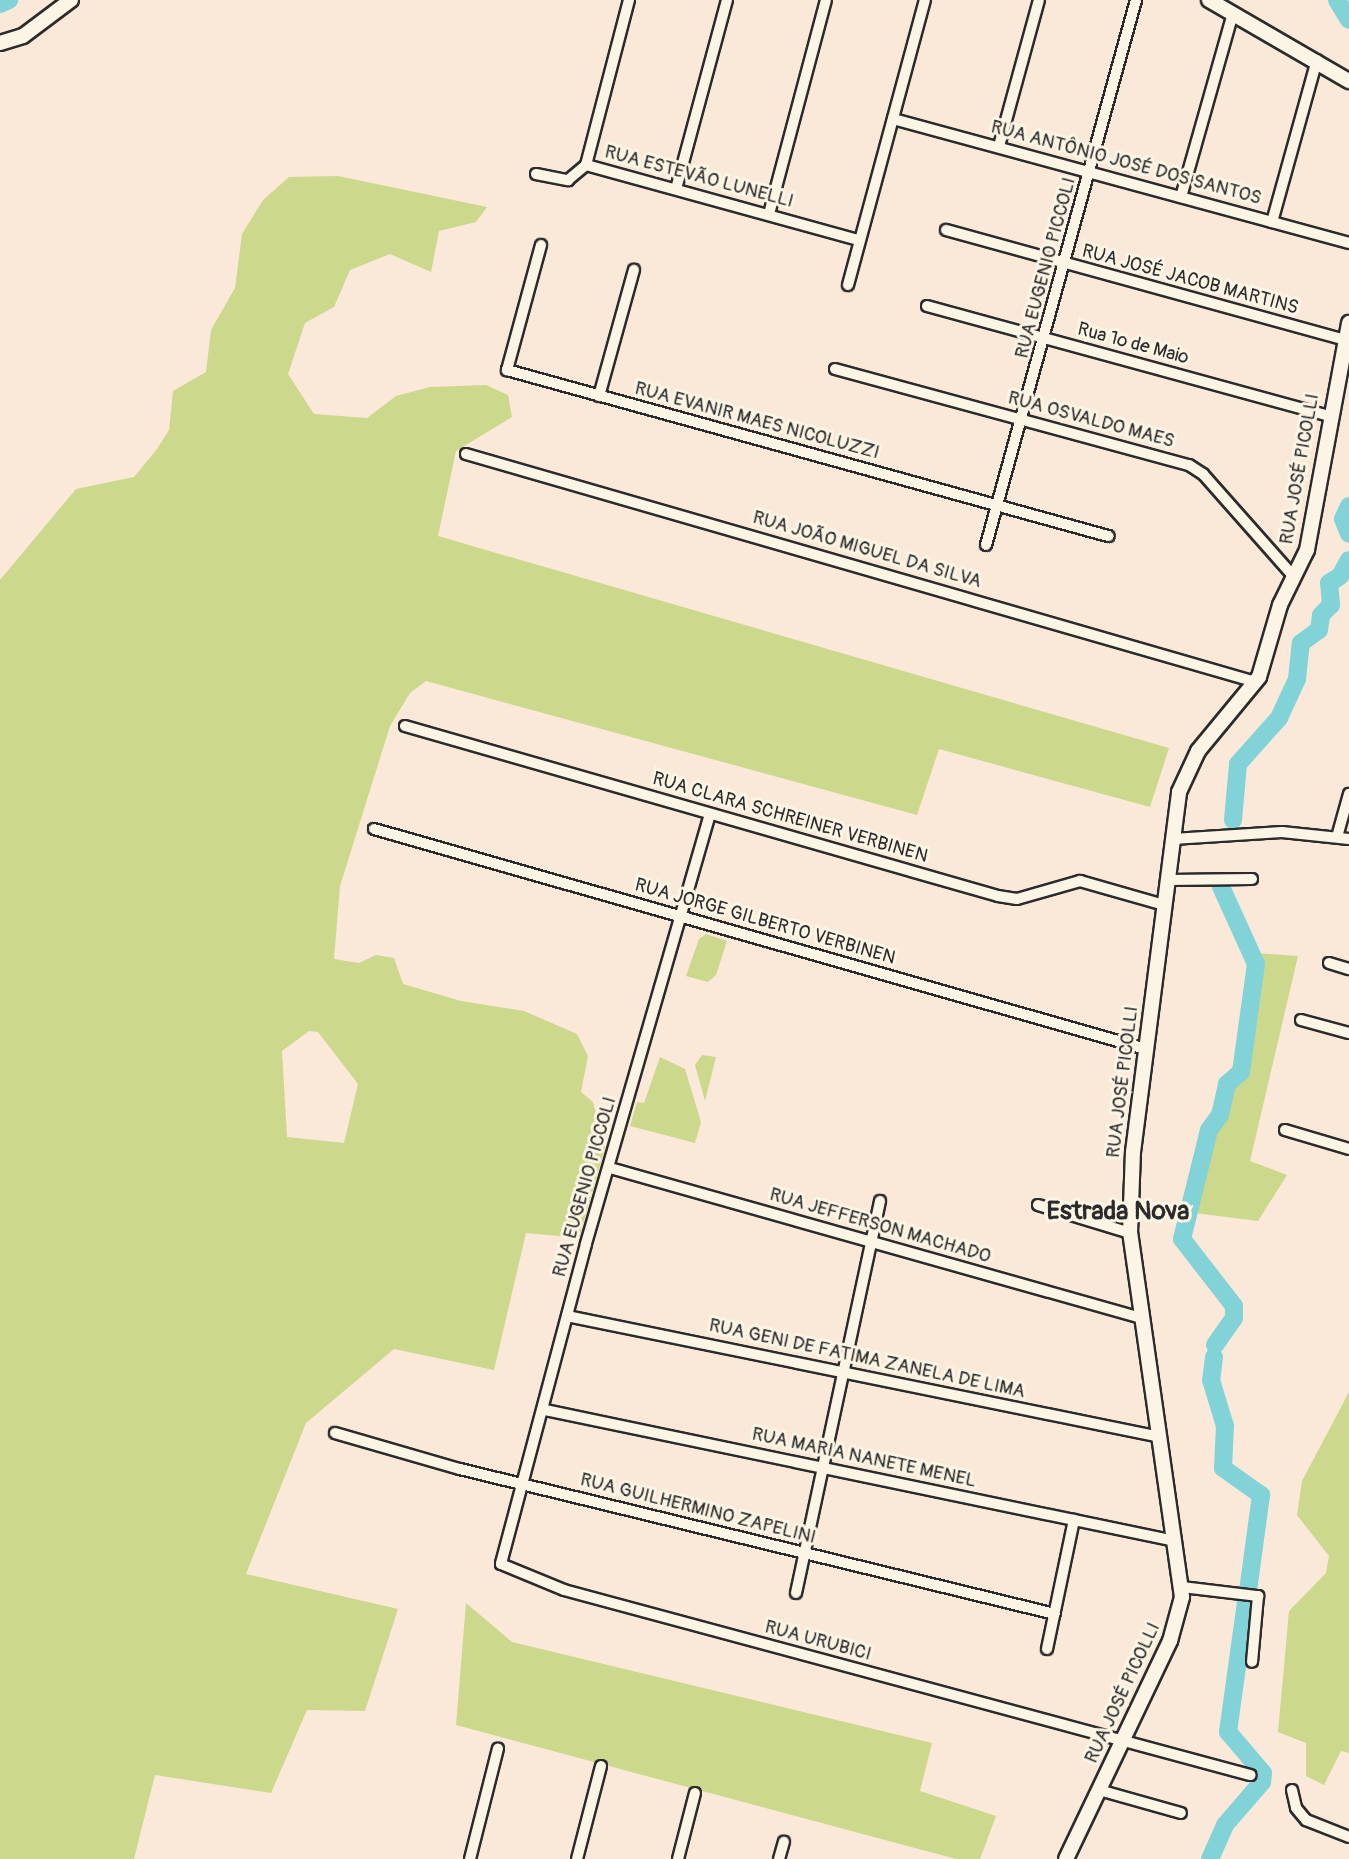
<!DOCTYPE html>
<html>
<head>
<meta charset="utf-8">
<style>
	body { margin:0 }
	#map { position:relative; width:1349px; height:1859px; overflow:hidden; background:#fae9d9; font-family:Pangolin,sans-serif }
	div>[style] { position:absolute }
	.green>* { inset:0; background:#ccd88b }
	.river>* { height:18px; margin:-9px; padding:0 9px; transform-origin:9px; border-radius:9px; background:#81d3d8 }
	.roads { filter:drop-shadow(2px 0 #2b2b2b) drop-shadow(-2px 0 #2b2b2b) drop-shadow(0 2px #2b2b2b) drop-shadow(0 -2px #2b2b2b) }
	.street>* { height:10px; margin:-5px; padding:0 5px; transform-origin:5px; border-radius:5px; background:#fcf5e5 }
	.secondary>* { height:14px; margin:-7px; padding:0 7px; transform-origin:7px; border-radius:7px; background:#fcf5e5 }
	span { translate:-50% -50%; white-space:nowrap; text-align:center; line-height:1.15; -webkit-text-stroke:6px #fcf5e5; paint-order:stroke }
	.street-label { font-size:19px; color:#2b2b2b }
	.district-label { font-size:26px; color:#2b2b2b; font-weight:700 }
</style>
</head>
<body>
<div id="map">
	<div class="green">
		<i style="clip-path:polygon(evenodd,338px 176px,487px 207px,476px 222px,439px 231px,431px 272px,390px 254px,350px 270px,334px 307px,305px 323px,288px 374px,314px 414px,367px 418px,396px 396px,430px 387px,486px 385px,508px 395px,512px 417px,456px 451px,438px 536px,1169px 748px,1150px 807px,939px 749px,917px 815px,426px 681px,410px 693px,390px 726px,340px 886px,334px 959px,359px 963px,376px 955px,394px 958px,403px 984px,461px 1001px,524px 1011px,577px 1034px,588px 1056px,581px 1092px,593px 1102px,605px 1148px,579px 1238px,526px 1233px,494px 1370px,394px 1349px,306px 1423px,246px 1574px,398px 1609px,365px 1711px,307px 1710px,271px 1793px,155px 1775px,134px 1859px,0 1859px,0 580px,76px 489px,134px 477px,157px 449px,169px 430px,173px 391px,206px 372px,211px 330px,235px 288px,242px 234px,263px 200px,289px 177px,338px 176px,309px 1031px,318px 1032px,358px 1084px,344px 1143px,287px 1137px,282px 1051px,309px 1031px)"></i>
		<i style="clip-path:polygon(706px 934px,727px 941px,716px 975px,708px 982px,686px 976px,699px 939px)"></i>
		<i style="clip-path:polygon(1255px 953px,1298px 956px,1250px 1161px,1287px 1175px,1258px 1221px,1187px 1212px,1227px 1084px,1241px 1072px)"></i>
		<i style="clip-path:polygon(702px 1055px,716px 1057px,705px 1101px,695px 1065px)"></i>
		<i style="clip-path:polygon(660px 1057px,685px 1069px,701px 1122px,695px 1143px,630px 1126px,637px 1102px,644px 1103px)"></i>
		<i style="clip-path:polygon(1349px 1392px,1349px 1753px,1341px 1751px,1324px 1785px,1306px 1776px,1306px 1743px,1278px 1732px,1289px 1611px,1326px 1573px,1329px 1556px,1297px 1515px,1302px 1481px)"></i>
		<i style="clip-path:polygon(466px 1603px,512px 1642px,932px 1743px,920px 1791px,996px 1816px,980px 1859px,956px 1859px,456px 1725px)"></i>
	</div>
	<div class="river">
		<i style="left:1337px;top:0;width:23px;rotate:59deg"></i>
		<i style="left:0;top:4px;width:10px;rotate:-24deg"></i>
		<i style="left:1349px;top:506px;width:14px;rotate:115deg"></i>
		<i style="left:1343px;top:519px;width:16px;rotate:68deg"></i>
		<i style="left:1233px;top:820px;width:56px;rotate:-84.9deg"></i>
		<i style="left:1238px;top:764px;width:62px;rotate:-48.3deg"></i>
		<i style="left:1279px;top:718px;width:43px;rotate:-65.2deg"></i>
		<i style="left:1297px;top:679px;width:36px;rotate:-84deg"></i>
		<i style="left:1301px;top:643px;width:22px;rotate:-36deg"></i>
		<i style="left:1319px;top:630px;width:15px;rotate:-82deg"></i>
		<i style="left:1321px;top:615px;width:14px;rotate:-45deg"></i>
		<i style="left:1331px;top:605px;width:22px;rotate:-95deg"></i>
		<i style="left:1329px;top:583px;width:13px;rotate:-32deg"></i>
		<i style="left:1340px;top:576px;width:18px;rotate:-61deg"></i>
		<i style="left:1215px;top:1345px;width:33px;rotate:-55deg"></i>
		<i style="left:1234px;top:1318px;width:12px;rotate:-90deg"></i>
		<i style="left:1234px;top:1306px;width:85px;rotate:-127.8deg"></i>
		<i style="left:1182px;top:1239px;width:112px;rotate:-76.1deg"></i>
		<i style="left:1209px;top:1130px;width:19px;rotate:-54deg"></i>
		<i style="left:1220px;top:1115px;width:32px;rotate:-77deg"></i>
		<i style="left:1227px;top:1084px;width:18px;rotate:-41deg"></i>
		<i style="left:1241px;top:1072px;width:109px;rotate:-82.1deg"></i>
		<i style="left:1256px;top:964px;width:85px;rotate:-114.4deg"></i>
		<i style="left:1214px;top:1357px;width:23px;rotate:97deg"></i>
		<i style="left:1211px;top:1380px;width:48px;rotate:73.1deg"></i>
		<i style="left:1225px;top:1426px;width:42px;rotate:92.7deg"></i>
		<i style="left:1223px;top:1468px;width:47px;rotate:35.4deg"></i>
		<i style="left:1261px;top:1495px;width:97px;rotate:97.7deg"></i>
		<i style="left:1210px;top:1859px;width:37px;rotate:-66deg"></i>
		<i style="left:1225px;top:1825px;width:57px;rotate:-49.3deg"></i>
		<i style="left:1262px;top:1782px;width:9px;rotate:-84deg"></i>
		<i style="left:1263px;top:1773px;width:54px;rotate:-130.5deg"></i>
		<i style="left:1228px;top:1732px;width:130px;rotate:-82.1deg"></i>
	</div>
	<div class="roads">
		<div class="street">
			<i style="left:893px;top:119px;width:473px;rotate:15.2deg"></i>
			<i style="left:999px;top:146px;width:151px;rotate:-74.7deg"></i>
			<i style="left:586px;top:165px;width:171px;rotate:-75.4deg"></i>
			<i style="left:536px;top:174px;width:33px;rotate:11deg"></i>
			<i style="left:568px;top:180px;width:23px;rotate:-40deg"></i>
			<i style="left:586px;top:165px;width:282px;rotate:15.4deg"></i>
			<i style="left:676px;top:189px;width:196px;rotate:-74.9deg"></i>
			<i style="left:1181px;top:197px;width:191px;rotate:-74.2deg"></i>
			<i style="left:769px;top:214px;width:221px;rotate:-75.1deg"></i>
			<i style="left:1272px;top:222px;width:168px;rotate:-74.5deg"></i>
			<i style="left:946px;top:230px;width:413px;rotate:15.4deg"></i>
			<i style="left:541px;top:245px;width:130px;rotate:105.2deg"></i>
			<i style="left:507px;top:370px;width:624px;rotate:15.44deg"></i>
			<i style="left:848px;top:285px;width:295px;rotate:-74.9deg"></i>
			<i style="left:927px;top:306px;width:418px;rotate:15.3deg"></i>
			<i style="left:835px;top:369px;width:367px;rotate:15.2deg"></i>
			<i style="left:1189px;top:465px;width:17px;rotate:33deg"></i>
			<i style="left:1203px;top:474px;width:137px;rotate:48.5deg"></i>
			<i style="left:599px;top:396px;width:131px;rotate:-74.5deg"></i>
			<i style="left:466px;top:454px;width:822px;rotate:16.1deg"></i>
			<i style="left:986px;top:545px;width:565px;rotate:-74.61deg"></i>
			<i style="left:405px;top:726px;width:617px;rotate:16deg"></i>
			<i style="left:998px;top:896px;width:19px;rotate:9deg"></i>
			<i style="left:1017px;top:899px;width:66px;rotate:-15.9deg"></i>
			<i style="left:1080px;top:881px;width:87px;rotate:15.9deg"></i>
			<i style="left:710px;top:814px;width:448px;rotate:106.1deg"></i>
			<i style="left:586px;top:1244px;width:331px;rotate:104.9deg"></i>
			<i style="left:501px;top:1564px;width:68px;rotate:22.4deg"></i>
			<i style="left:564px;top:1590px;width:711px;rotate:15.09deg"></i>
			<i style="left:374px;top:829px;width:803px;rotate:15.91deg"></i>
			<i style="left:1337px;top:837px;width:45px;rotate:-74.4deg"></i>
			<i style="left:1173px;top:839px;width:109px;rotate:-3.7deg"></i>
			<i style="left:1282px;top:832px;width:67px;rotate:6deg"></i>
			<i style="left:1168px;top:880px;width:84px;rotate:-0.7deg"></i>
			<i style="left:1329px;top:963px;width:21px;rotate:17deg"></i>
			<i style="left:1301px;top:1020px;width:50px;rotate:15.2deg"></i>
			<i style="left:1285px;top:1130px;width:67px;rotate:16.5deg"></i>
			<i style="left:610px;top:1168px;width:552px;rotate:15.77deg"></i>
			<i style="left:1038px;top:1205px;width:96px;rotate:16.9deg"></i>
			<i style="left:567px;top:1316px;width:605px;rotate:11.53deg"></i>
			<i style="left:545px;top:1410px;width:643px;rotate:11.75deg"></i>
			<i style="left:335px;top:1433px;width:130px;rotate:16.1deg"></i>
			<i style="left:460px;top:1469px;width:612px;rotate:13.7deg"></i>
			<i style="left:1182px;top:1587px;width:77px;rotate:6.8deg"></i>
			<i style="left:1258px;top:1596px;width:66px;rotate:95.2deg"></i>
			<i style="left:796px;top:1593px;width:401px;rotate:-77.9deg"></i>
			<i style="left:1047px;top:1649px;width:132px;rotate:-78.2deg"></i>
			<i style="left:1099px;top:1790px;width:85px;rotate:15.7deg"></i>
			<i style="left:1292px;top:1790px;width:18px;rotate:77deg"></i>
			<i style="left:1296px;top:1808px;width:16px;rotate:50deg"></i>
			<i style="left:1306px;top:1820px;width:46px;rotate:21.6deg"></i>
			<i style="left:470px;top:1859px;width:114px;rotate:-75.8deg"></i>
			<i style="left:577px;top:1859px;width:96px;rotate:-75.5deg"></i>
			<i style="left:678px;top:1859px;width:68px;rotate:-75.6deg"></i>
			<i style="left:779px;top:1859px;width:18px;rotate:-74deg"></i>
		</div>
		<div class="secondary">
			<i style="left:1209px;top:0;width:162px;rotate:30.1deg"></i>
			<i style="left:0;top:43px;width:24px;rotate:-17deg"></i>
			<i style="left:23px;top:36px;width:60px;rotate:-36.9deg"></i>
			<i style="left:1066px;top:1859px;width:242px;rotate:-64.5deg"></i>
			<i style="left:1170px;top:1641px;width:46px;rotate:-74.7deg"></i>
			<i style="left:1182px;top:1597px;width:368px;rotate:-98.1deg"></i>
			<i style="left:1130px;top:1233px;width:81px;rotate:-87.9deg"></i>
			<i style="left:1133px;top:1152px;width:363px;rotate:-82.7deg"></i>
			<i style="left:1179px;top:792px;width:45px;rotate:-65.1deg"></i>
			<i style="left:1198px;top:751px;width:96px;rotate:-50.5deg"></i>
			<i style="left:1259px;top:677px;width:75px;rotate:-73.7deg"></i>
			<i style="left:1280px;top:605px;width:61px;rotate:-63.9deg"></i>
			<i style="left:1307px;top:550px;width:231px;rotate:-79.5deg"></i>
		</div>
	</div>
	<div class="street-label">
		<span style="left:1126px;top:163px;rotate:15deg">RUA ANTÔNIO JOSÉ DOS SANTOS</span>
		<span style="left:699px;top:177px;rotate:15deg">RUA ESTEVÃO LUNELLI</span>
		<span style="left:1046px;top:268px;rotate:-75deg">RUA EUGENIO PICCOLI</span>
		<span style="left:1190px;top:280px;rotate:15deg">RUA JOSÉ JACOB MARTINS</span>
		<span style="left:1133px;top:344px;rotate:15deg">Rua 1º de Maio</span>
		<span style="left:1091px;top:420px;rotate:15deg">RUA OSVALDO MAES</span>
		<span style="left:757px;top:421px;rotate:15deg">RUA EVANIR MAES NICOLUZZI</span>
		<span style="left:1300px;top:469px;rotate:-80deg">RUA JOSÉ PICOLLI</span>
		<span style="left:867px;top:550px;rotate:16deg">RUA JOÃO MIGUEL DA SILVA</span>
		<span style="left:790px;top:818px;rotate:16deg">RUA CLARA SCHREINER VERBINEN</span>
		<span style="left:765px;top:922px;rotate:16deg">RUA JORGE GILBERTO VERBINEN</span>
		<span style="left:1123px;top:1082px;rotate:-83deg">RUA JOSÉ PICOLLI</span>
		<span style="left:585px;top:1187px;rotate:-74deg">RUA EUGENIO PICCOLI</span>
		<span style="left:880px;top:1226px;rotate:16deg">RUA JEFFERSON MACHADO</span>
		<span style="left:867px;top:1359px;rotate:12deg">RUA GENI DE FATIMA ZANELA DE LIMA</span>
		<span style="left:864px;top:1458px;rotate:12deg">RUA MARIA NANETE MENEL</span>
		<span style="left:698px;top:1509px;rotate:14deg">RUA GUILHERMINO ZAPELINI</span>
		<span style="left:818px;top:1641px;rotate:15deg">RUA URUBICI</span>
		<span style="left:1123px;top:1693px;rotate:-65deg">RUA JOSÉ PICOLLI</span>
	</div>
	<div class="district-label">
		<span style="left:1118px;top:1212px">Estrada Nova</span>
	</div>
</div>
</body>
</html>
